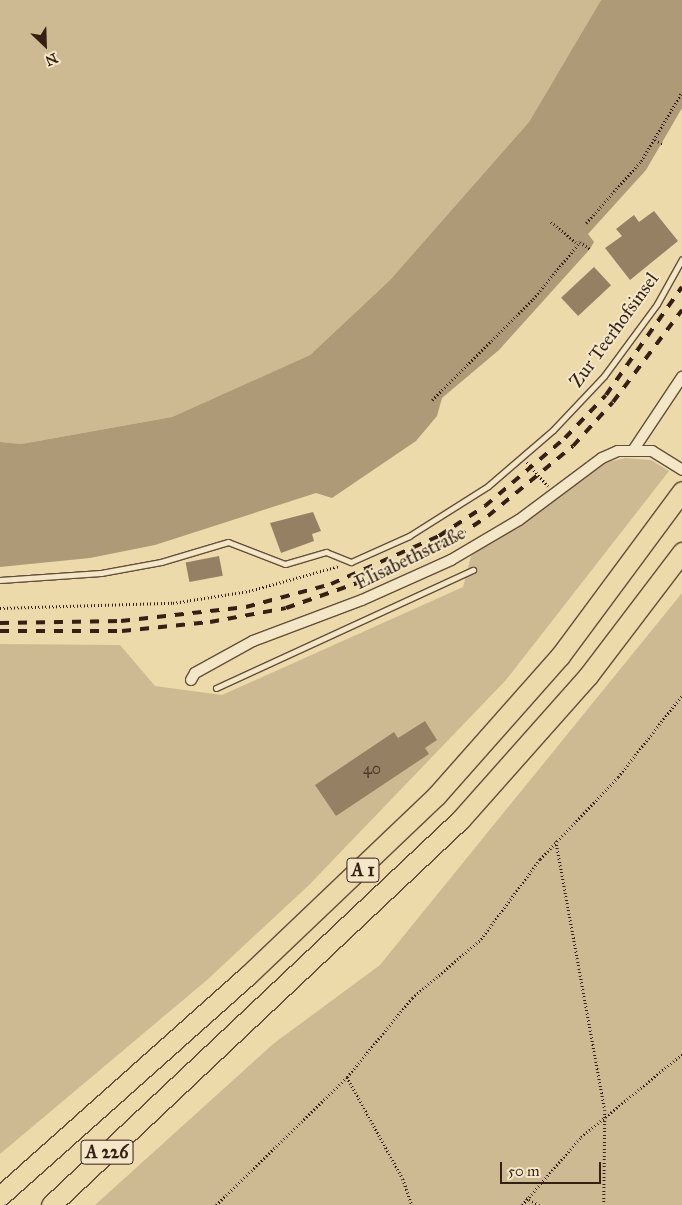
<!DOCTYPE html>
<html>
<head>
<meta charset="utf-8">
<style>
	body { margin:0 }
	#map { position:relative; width:682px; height:1205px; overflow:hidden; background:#eddaab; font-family:"IM FELL Great Primer",serif }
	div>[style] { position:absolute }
	.green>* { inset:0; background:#ceba92 }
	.water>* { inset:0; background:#af9a78 }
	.building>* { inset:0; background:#958063; transform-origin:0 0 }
	.path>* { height:2.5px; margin-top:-1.25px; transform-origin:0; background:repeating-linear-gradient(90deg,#361f15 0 1px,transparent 0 3.5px) }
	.roads { filter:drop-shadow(1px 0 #644e3a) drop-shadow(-1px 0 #644e3a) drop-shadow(0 1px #644e3a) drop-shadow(0 -1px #644e3a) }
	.service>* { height:5px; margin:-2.5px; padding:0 2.5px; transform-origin:2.5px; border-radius:2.5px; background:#f3e7c8 }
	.minor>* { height:10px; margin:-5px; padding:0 5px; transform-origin:5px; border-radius:5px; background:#f3e7c8 }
	.motorway>* { height:19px; margin:-9.5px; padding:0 9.5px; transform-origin:9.5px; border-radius:9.5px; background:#eddaab }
	.rail>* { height:4px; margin-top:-2px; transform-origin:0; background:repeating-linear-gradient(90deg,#361f15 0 9px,transparent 0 18px) }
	span { translate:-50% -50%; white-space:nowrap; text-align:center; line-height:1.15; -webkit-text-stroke:4px #f3e7c8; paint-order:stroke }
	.number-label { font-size:16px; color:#4e3728 }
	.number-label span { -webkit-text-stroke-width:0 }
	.shield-label span { padding:1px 4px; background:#f3e7c8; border:1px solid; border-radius:4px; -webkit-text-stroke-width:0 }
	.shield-label { font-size:18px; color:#361f15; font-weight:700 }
	.street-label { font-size:19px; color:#361f15 }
	.north { position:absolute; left:20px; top:20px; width:50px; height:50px; -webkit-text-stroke:4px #f3e7c8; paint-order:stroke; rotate:156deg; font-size:14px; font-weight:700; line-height:20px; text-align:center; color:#361f15 }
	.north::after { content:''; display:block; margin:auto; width:18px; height:22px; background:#361f15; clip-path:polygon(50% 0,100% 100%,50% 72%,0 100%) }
	.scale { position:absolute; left:500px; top:1162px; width:101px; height:22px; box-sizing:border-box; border:2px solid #361f15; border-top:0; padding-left:6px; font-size:15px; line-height:18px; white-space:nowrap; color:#361f15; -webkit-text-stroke:4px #f3e7c8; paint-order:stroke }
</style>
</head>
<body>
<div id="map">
	<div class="green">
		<i style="clip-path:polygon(0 0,601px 0,529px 122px,390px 280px,310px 355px,172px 417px,21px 444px,0 442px)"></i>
		<i style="clip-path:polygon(625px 458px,651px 460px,669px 471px,506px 680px,309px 885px,207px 980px,0 1154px,0 644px,120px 645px,155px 686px,222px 695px,463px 587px,471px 556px,604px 463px)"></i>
		<i style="clip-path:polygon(682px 593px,682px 1205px,95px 1205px,273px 1044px,380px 965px)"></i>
	</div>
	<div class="water">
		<i style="clip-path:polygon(601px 0,682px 0,682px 108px,646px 170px,588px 234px,594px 242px,590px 249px,499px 350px,442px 398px,437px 416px,416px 441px,332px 498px,316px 493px,155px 545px,90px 558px,0 567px,0 442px,21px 444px,172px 417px,310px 355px,390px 280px,529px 122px)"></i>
	</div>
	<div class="building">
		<i style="clip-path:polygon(654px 211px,678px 241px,630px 280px,605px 248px,622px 236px,616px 229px,634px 215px,639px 222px)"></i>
		<i style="left:594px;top:267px;width:25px;height:45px;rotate:47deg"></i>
		<i style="clip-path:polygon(313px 512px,321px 531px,312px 534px,314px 541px,281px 553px,270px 523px)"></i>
		<i style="left:219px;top:556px;width:20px;height:34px;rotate:79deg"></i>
		<i style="clip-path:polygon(425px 721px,437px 740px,425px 748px,429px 754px,336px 816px,315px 785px,394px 732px,398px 738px)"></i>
	</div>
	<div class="path">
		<i style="left:655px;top:140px;width:9px;rotate:27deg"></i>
		<i style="left:551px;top:222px;width:32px;rotate:39deg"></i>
		<i style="left:586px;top:223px;width:83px;rotate:-48.4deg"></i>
		<i style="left:641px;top:161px;width:80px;rotate:-59.3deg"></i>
		<i style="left:432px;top:400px;width:143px;rotate:-45deg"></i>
		<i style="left:533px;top:299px;width:74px;rotate:-50.5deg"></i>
		<i style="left:580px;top:242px;width:12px;rotate:35deg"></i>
		<i style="left:527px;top:462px;width:32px;rotate:49deg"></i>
		<i style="left:0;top:608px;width:173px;rotate:-1.7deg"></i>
		<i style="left:173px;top:603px;width:77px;rotate:-9deg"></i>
		<i style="left:249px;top:591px;width:93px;rotate:-15.5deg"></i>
		<i style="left:556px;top:841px;width:273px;rotate:79.7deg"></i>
		<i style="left:605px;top:1110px;width:95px;rotate:90.6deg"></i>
		<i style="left:347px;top:1077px;width:116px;rotate:61.2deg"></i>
		<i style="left:403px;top:1179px;width:28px;rotate:71deg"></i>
		<i style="left:526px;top:1198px;width:15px;rotate:28deg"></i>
		<i style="left:216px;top:1205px;width:183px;rotate:-44.3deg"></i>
		<i style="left:347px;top:1077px;width:102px;rotate:-50.6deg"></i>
		<i style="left:412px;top:998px;width:91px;rotate:-40.5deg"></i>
		<i style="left:481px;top:939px;width:99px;rotate:-53.6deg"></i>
		<i style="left:540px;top:859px;width:113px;rotate:-46.4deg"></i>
		<i style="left:618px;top:777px;width:104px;rotate:-52deg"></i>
		<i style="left:522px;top:1205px;width:90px;rotate:-49.1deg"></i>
		<i style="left:581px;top:1137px;width:131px;rotate:-39.4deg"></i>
	</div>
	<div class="roads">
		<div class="service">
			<i style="left:0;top:580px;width:101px;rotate:-4deg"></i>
			<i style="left:101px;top:573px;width:61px;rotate:-10.4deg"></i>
			<i style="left:161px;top:562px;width:70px;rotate:-16.6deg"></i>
			<i style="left:228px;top:542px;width:61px;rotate:21.1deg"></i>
			<i style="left:285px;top:564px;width:43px;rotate:-16.3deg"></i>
			<i style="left:326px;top:552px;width:27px;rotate:22deg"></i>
			<i style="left:351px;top:562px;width:64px;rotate:-24.1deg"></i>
			<i style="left:409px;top:536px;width:93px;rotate:-32.3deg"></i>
			<i style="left:488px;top:486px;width:86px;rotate:-40.7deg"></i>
			<i style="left:553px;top:430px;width:74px;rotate:-46.6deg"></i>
			<i style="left:604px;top:376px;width:89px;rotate:-53.6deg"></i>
			<i style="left:657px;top:304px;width:51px;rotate:-60.9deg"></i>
			<i style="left:216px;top:688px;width:283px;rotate:-24.7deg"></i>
		</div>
		<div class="minor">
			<i style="left:634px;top:449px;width:87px;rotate:-56.3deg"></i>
			<i style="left:191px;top:680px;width:8px;rotate:-60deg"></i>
			<i style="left:195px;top:673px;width:66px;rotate:-28.9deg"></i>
			<i style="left:253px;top:641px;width:116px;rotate:-20.6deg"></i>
			<i style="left:362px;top:600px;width:98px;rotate:-24.2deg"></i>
			<i style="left:451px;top:560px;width:79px;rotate:-30.5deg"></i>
			<i style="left:519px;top:520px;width:104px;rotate:-36.8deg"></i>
			<i style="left:602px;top:458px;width:17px;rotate:-24deg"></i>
			<i style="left:618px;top:451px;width:34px"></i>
			<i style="left:652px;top:451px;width:36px;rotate:32deg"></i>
		</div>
		<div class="motorway">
			<i style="left:0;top:1196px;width:331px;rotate:-41.7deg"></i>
			<i style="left:247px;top:976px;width:261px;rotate:-43.6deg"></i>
			<i style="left:436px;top:796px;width:187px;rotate:-48.5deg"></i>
			<i style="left:560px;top:656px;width:205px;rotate:-53.5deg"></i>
			<i style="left:51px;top:1205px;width:563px;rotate:-43.27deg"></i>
			<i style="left:461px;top:819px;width:191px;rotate:-48.4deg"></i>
			<i style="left:588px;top:676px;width:156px;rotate:-52.8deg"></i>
		</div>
	</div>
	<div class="rail">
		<i style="left:0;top:623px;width:121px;rotate:-0.9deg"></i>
		<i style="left:121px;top:621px;width:126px;rotate:-6.4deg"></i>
		<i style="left:246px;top:607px;width:88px;rotate:-15.1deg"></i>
		<i style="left:331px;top:584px;width:118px;rotate:-24deg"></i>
		<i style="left:439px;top:536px;width:55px;rotate:-33.1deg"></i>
		<i style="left:485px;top:506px;width:105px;rotate:-40.4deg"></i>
		<i style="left:565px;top:438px;width:59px;rotate:-46.4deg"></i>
		<i style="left:606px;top:395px;width:132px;rotate:-54.9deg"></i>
		<i style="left:0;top:631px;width:122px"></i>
		<i style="left:122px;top:631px;width:88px;rotate:-5.8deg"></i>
		<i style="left:210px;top:622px;width:77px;rotate:-10.4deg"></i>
		<i style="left:286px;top:608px;width:109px;rotate:-19.3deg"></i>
		<i style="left:389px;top:572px;width:60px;rotate:-25.7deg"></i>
		<i style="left:443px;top:546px;width:54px;rotate:-33.7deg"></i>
		<i style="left:488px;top:516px;width:110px;rotate:-39.5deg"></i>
		<i style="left:573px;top:446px;width:59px;rotate:-47.7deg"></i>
		<i style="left:613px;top:402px;width:115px;rotate:-53.1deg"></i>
	</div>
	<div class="number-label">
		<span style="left:372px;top:769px">40</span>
	</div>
	<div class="shield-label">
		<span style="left:363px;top:870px">A 1</span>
		<span style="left:107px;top:1152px">A 226</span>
	</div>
	<div class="street-label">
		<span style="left:614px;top:330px;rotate:-54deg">Zur Teerhofsinsel</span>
		<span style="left:410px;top:558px;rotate:-26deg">Elisabethstraße</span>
	</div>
	<div class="north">N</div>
	<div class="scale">50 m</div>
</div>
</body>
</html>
